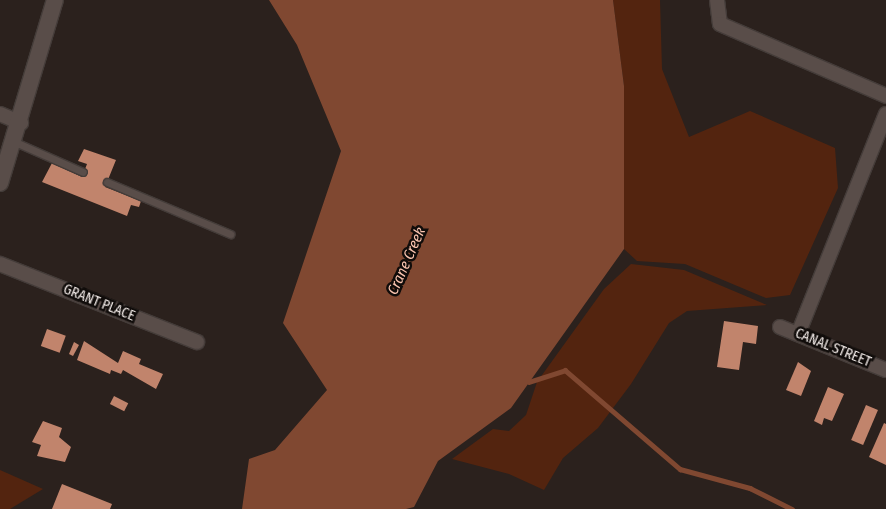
<!DOCTYPE html>
<html>
<head>
<meta charset="utf-8">
<style>
	body { margin:0 }
	#map { position:relative; width:886px; height:509px; overflow:hidden; background:#2b211d; font-family:"Fira Sans Condensed",sans-serif }
	div>[style] { position:absolute }
	.green>* { inset:0; background:#53240f }
	.water>* { inset:0; background:#804831 }
	.stream>* { height:4.5px; margin:-2.25px; padding:0 2.25px; transform-origin:2.25px; border-radius:2.25px; background:#804831 }
	.building>* { inset:0; background:#c1846c; transform-origin:0 0 }
	.roads { filter:drop-shadow(1px 0 #443c39) drop-shadow(-1px 0 #443c39) drop-shadow(0 1px #443c39) drop-shadow(0 -1px #443c39) }
	.service>* { height:7px; margin:-3.5px; padding:0 3.5px; transform-origin:3.5px; border-radius:3.5px; background:#594d49 }
	.minor>* { height:14px; margin:-7px; padding:0 7px; transform-origin:7px; border-radius:7px; background:#594d49 }
	.tertiary>* { height:16px; margin:-8px; padding:0 8px; transform-origin:8px; border-radius:8px; background:#594d49 }
	span { translate:-50% -50%; white-space:nowrap; text-align:center; line-height:1.15; -webkit-text-stroke:5px #100c0a; paint-order:stroke }
	.street-label { font-size:14px; color:#f4edea }
	.water-label { font-size:15px; color:#fac4af; font-style:italic }
</style>
</head>
<body>
<div id="map">
	<div class="green">
		<i style="clip-path:polygon(613px 0,660px 0,662px 69px,689px 137px,750px 111px,835px 148px,838px 188px,790px 295px,766px 298px,685px 264px,637px 261px,624px 249px,624px 86px)"></i>
		<i style="clip-path:polygon(631px 264px,684px 270px,767px 305px,687px 311px,669px 323px,631px 384px,598px 428px,563px 458px,544px 490px,509px 474px,452px 459px,493px 429px,509px 431px,526px 415px,537px 382px,604px 289px)"></i>
		<i style="clip-path:polygon(0 470px,43px 489px,10px 509px,0 509px)"></i>
	</div>
	<div class="water">
		<i style="clip-path:polygon(269px 0,613px 0,624px 86px,624px 249px,511px 408px,438px 461px,414px 507px,406px 509px,242px 509px,249px 459px,275px 450px,327px 390px,283px 323px,341px 151px,297px 45px)"></i>
	</div>
	<div class="stream">
		<i style="left:529px;top:382px;width:38px;rotate:-18deg"></i>
		<i style="left:565px;top:370px;width:152px;rotate:40.7deg"></i>
		<i style="left:680px;top:469px;width:73px;rotate:15.2deg"></i>
		<i style="left:750px;top:488px;width:47px;rotate:26.6deg"></i>
	</div>
	<div class="building">
		<i style="clip-path:polygon(84px 149px,116px 160px,105px 187px,141px 201px,139px 207px,131px 205px,127px 216px,42px 182px,52px 163px,82px 177px,87px 164px,78px 161px)"></i>
		<i style="clip-path:polygon(724px 321px,758px 326px,756px 344px,743px 342px,739px 370px,717px 367px)"></i>
		<i style="left:47px;top:329px;width:20px;height:18px;rotate:20deg"></i>
		<i style="clip-path:polygon(84px 341px,118px 363px,123px 351px,141px 359px,139px 364px,163px 374px,156px 389px,123px 370px,121px 374px,111px 370px,110px 374px,77px 360px)"></i>
		<i style="clip-path:polygon(74px 342px,79px 345px,73px 356px,69px 354px)"></i>
		<i style="clip-path:polygon(798px 362px,811px 371px,801px 396px,786px 390px)"></i>
		<i style="clip-path:polygon(828px 387px,844px 394px,832px 421px,824px 418px,822px 425px,814px 421px)"></i>
		<i style="left:114px;top:396px;width:16px;height:9px;rotate:27deg"></i>
		<i style="left:866px;top:405px;width:13px;height:38px;rotate:23deg"></i>
		<i style="clip-path:polygon(43px 421px,62px 428px,59px 437px,71px 447px,65px 462px,37px 456px,41px 445px,32px 442px)"></i>
		<i style="clip-path:polygon(884px 423px,886px 424px,886px 465px,869px 457px)"></i>
		<i style="clip-path:polygon(62px 484px,112px 504px,110px 509px,52px 509px)"></i>
	</div>
	<div class="roads">
		<div class="service">
			<i style="left:15px;top:142px;width:74px;rotate:23.8deg"></i>
			<i style="left:107px;top:182px;width:134px;rotate:22.9deg"></i>
		</div>
		<div class="minor">
			<i style="left:717px;top:0;width:24px;rotate:83deg"></i>
			<i style="left:720px;top:24px;width:181px;rotate:23.4deg"></i>
			<i style="left:0;top:114px;width:23px;rotate:23deg"></i>
			<i style="left:0;top:264px;width:212px;rotate:21.6deg"></i>
			<i style="left:780px;top:327px;width:114px;rotate:22.1deg"></i>
			<i style="left:798px;top:334px;width:237px;rotate:-68.2deg"></i>
		</div>
		<div class="tertiary">
			<i style="left:0;top:183px;width:191px;rotate:-73.3deg"></i>
		</div>
	</div>
	<div class="street-label">
		<span style="left:99px;top:303px;rotate:22deg">GRANT PLACE</span>
		<span style="left:833px;top:348px;rotate:22deg">CANAL STREET</span>
	</div>
	<div class="water-label">
		<span style="left:407px;top:261px;rotate:-66deg">Crane Creek</span>
	</div>
</div>
</body>
</html>
